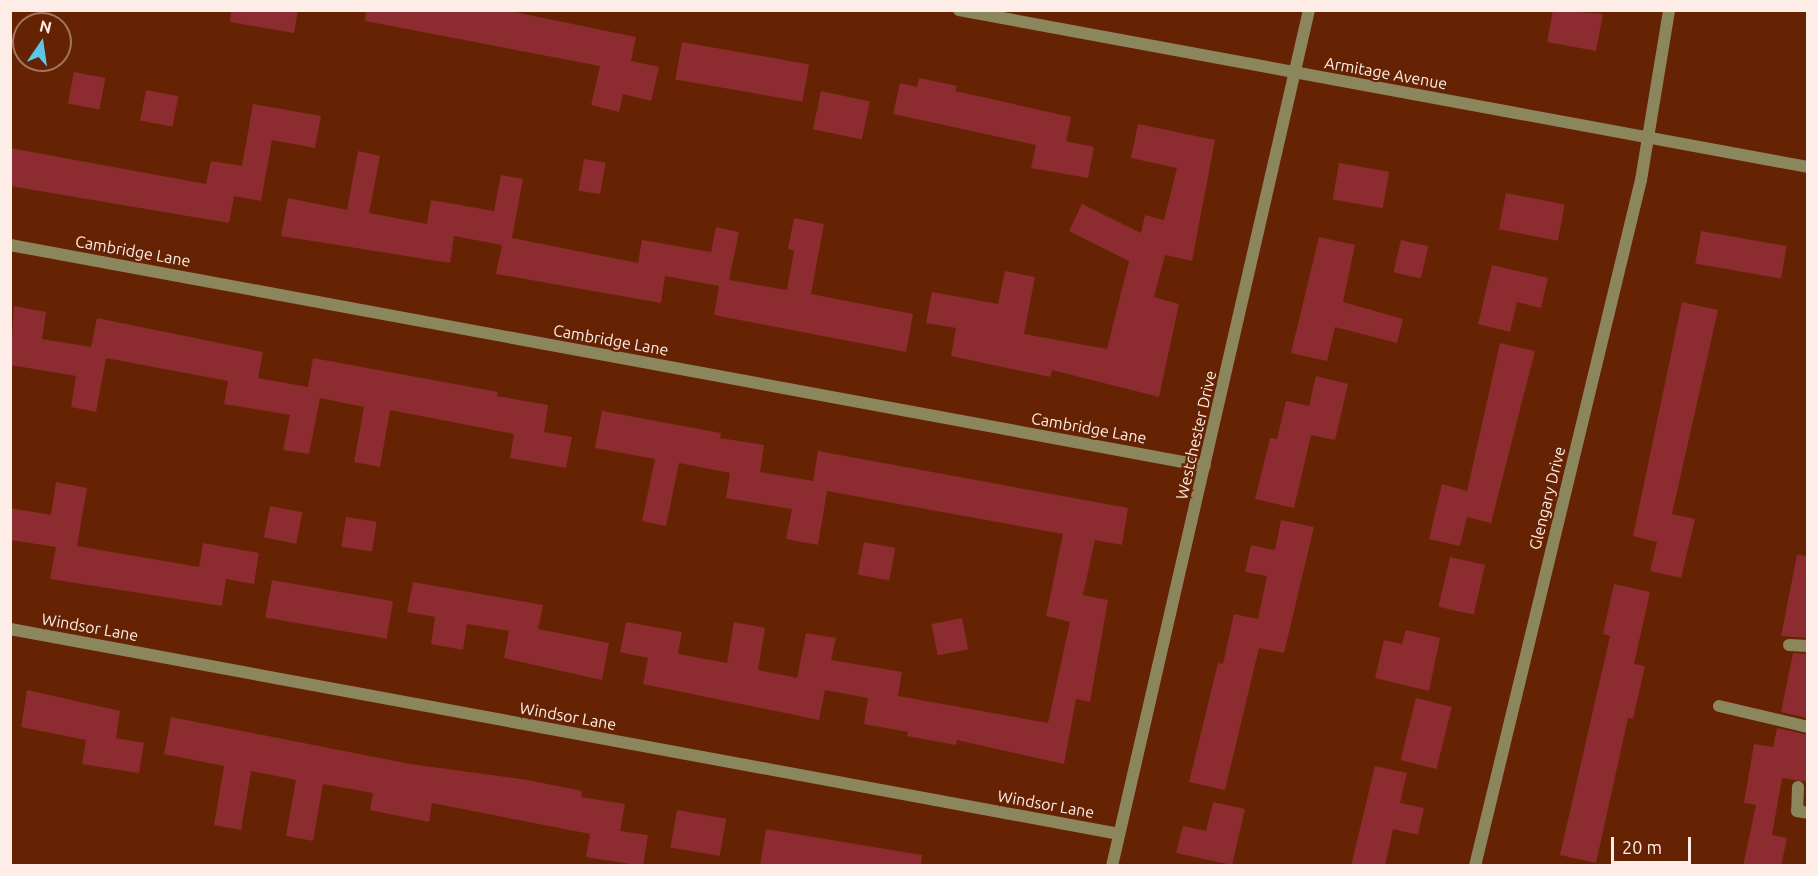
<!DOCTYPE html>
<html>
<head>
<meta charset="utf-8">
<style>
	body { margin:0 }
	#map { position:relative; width:1818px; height:876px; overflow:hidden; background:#652304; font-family:Ubuntu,sans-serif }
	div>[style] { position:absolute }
	.building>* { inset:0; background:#8c2b30; transform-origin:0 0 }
	.lane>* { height:12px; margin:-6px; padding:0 6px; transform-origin:6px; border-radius:6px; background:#8c865c }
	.street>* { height:12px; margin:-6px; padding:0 6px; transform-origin:6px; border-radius:6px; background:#8c865c }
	span { translate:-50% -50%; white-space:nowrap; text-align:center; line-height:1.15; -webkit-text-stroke:4.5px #652304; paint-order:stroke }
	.street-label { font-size:16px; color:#feede6 }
	.frame { position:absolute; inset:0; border:12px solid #feede6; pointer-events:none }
	.north { position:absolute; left:12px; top:12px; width:60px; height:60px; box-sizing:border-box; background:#652304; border:2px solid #a2745e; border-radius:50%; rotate:13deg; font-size:16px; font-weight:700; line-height:24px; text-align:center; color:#feede6 }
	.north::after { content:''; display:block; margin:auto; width:21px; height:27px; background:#5dc7e8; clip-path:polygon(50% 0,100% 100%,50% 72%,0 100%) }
	.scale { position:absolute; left:1611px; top:837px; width:80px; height:27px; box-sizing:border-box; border:3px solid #feede6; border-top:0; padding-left:8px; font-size:18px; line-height:21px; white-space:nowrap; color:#feede6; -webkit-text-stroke:4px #652304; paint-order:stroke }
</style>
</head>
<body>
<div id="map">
	<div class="building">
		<i style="clip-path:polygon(231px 10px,298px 10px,294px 33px,230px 22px)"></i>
		<i style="clip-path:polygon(366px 10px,504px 10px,636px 37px,631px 61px,659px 67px,651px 101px,623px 94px,619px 112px,591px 105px,600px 66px,365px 21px)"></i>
		<i style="clip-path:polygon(1553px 10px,1603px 14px,1596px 51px,1547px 42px)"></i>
		<i style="left:682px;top:42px;width:129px;height:38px;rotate:10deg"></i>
		<i style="left:74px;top:72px;width:32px;height:32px;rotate:11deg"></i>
		<i style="clip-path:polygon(919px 78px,957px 86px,955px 91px,1071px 117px,1066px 141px,1094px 147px,1088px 178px,1031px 168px,1036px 145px,893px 114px,900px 83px,917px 87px)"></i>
		<i style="left:146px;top:90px;width:33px;height:31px;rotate:11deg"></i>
		<i style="left:821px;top:91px;width:50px;height:39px;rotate:12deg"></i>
		<i style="clip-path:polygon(253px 104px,321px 116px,315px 148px,272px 140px,261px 201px,234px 196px,229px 223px,10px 186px,10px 148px,206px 184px,211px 161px,242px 166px)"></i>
		<i style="clip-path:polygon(1138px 124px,1215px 140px,1192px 261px,1165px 255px,1154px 297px,1179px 304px,1159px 397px,1052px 370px,1050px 377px,951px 356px,956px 328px,926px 323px,932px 292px,998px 304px,1005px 271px,1035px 277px,1024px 334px,1107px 349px,1129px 261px,1069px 231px,1082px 204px,1141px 233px,1145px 215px,1164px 220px,1177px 168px,1131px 158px)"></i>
		<i style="clip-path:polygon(358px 151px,380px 156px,369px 213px,427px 224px,431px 200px,494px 211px,501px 175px,523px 179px,512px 238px,638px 263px,642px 240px,711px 252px,716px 227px,739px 232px,729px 280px,787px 290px,794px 251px,788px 249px,794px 218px,824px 224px,811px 294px,913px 314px,906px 352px,714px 315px,719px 286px,665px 276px,661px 303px,496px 274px,502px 245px,454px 236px,450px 263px,281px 236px,288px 198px,347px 210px)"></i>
		<i style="left:584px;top:159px;width:22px;height:32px;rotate:10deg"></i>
		<i style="left:1339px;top:163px;width:51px;height:37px;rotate:10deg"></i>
		<i style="left:1506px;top:193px;width:60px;height:37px;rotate:11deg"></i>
		<i style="left:1701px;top:231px;width:87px;height:33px;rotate:10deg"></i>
		<i style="clip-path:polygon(1319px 237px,1355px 245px,1343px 302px,1403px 319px,1397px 343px,1335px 327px,1327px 361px,1291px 353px)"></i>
		<i style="left:1401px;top:240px;width:28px;height:33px;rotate:13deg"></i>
		<i style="clip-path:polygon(1492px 265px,1548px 278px,1541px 308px,1517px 302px,1510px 332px,1478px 324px)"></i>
		<i style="clip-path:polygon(1682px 302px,1718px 310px,1672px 514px,1695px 519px,1681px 578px,1650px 571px,1657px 542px,1633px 536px)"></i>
		<i style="clip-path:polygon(14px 306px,46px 312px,42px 339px,91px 347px,97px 318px,263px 352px,258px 378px,308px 387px,313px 358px,498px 392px,497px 396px,548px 405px,544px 432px,572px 437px,566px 468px,510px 458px,514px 434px,390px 410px,380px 467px,354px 462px,364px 407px,320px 398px,309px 454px,283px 450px,290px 415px,224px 404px,228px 381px,106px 358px,96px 412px,71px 407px,76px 376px,10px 365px)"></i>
		<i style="clip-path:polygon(1500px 343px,1535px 351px,1491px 523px,1467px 517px,1460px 546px,1429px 539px,1442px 484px,1467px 491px)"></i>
		<i style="clip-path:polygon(1316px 376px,1348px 384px,1335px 440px,1311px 435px,1294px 508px,1255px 499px,1270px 438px,1277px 439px,1286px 401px,1309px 406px)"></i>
		<i style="clip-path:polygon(602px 411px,721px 433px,720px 438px,764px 445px,760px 472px,813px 481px,818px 451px,1128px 508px,1122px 545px,1095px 540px,1083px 595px,1108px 600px,1090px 702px,1076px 699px,1064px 764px,957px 740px,956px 745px,907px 736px,908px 732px,864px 724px,868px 698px,825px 690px,819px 720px,643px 684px,648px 658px,620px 652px,626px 622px,682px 632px,678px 654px,727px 663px,734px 622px,765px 628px,758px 670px,797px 678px,806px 633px,836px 638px,831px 660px,902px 672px,898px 696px,1048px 723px,1070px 622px,1046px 616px,1063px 534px,827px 491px,818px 545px,786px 539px,792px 509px,726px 498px,730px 473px,679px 463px,666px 526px,642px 521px,655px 459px,595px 448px)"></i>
		<i style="clip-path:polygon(56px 482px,87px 488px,77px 546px,199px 567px,203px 543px,259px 553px,254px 584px,226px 579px,222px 606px,50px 579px,56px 547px,10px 540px,10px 508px,51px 515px)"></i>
		<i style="left:270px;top:506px;width:33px;height:32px;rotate:11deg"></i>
		<i style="left:346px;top:517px;width:31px;height:30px;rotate:9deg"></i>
		<i style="clip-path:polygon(1281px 520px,1314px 527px,1284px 653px,1259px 648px,1225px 790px,1189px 782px,1218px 663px,1223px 664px,1234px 614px,1258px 619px,1267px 576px,1245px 572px,1251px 545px,1275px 550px)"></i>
		<i style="left:864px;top:542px;width:32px;height:33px;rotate:11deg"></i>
		<i style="clip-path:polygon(1797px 555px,1808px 556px,1808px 638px,1781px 636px)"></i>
		<i style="left:1450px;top:557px;width:36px;height:51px;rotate:13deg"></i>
		<i style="left:272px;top:580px;width:123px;height:38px;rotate:10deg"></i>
		<i style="clip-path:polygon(413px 582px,543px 605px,538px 629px,609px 643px,602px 680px,504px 658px,509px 631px,467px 624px,463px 650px,431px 644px,435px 617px,407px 612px)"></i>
		<i style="clip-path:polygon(1614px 584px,1650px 592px,1634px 664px,1645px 666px,1633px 719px,1628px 718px,1596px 863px,1560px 855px,1610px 636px,1603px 634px)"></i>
		<i style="left:962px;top:618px;width:32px;height:31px;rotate:79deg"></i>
		<i style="clip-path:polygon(1406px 630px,1440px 638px,1429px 691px,1375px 678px,1384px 640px,1402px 644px)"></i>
		<i style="clip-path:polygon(1793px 653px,1808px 654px,1808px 718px,1781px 712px)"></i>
		<i style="clip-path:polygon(27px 690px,120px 711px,116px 738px,144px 743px,139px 773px,82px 764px,86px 740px,21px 727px)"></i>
		<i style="left:1416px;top:698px;width:37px;height:64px;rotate:14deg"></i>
		<i style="clip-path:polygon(171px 717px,410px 764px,528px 780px,582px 791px,581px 797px,625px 804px,620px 831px,648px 835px,643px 866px,586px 857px,590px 834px,432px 803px,429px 822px,370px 810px,373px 793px,323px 784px,313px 841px,286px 836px,296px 780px,251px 771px,241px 830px,214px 825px,224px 766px,164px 754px)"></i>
		<i style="clip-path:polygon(1777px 728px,1808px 735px,1808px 782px,1782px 778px,1772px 835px,1787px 838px,1781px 866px,1743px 866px,1756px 805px,1744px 803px,1754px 744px,1773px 747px)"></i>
		<i style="clip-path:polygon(1375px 766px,1407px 773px,1400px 803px,1424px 808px,1418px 835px,1393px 829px,1385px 866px,1351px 866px)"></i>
		<i style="clip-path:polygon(1213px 802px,1245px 809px,1232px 865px,1176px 853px,1183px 826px,1206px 831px)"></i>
		<i style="left:677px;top:810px;width:50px;height:38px;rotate:10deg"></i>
		<i style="clip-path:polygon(766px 829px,922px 855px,921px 866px,760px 866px)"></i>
	</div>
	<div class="lane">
		<i style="left:1789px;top:645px;width:19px;rotate:3deg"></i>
		<i style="left:1719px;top:706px;width:91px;rotate:13.3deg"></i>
		<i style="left:1798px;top:787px;width:24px;rotate:92deg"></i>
		<i style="left:1797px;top:811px;width:11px;rotate:10deg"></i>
	</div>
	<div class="street">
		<i style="left:959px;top:10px;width:863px;rotate:10.48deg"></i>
		<i style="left:10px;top:245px;width:1215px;rotate:10.48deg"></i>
		<i style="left:10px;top:629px;width:1128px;rotate:10.47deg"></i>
		<i style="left:1112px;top:866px;width:878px;rotate:-77.04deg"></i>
		<i style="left:1475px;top:866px;width:706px;rotate:-76.4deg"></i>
		<i style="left:1641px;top:180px;width:172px;rotate:-80.6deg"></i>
	</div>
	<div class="street-label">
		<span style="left:1386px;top:73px;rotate:10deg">Armitage Avenue</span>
		<span style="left:133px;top:251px;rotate:10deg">Cambridge Lane</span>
		<span style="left:611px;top:340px;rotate:10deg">Cambridge Lane</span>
		<span style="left:1089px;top:428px;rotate:10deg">Cambridge Lane</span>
		<span style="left:1196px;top:435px;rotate:-77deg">Westchester Drive</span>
		<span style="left:1547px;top:498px;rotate:-76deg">Glengary Drive</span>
		<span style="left:90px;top:627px;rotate:10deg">Windsor Lane</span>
		<span style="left:568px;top:716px;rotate:10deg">Windsor Lane</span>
		<span style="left:1046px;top:804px;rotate:10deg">Windsor Lane</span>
	</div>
	<div class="frame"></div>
	<div class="north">N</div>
	<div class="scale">20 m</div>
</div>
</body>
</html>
